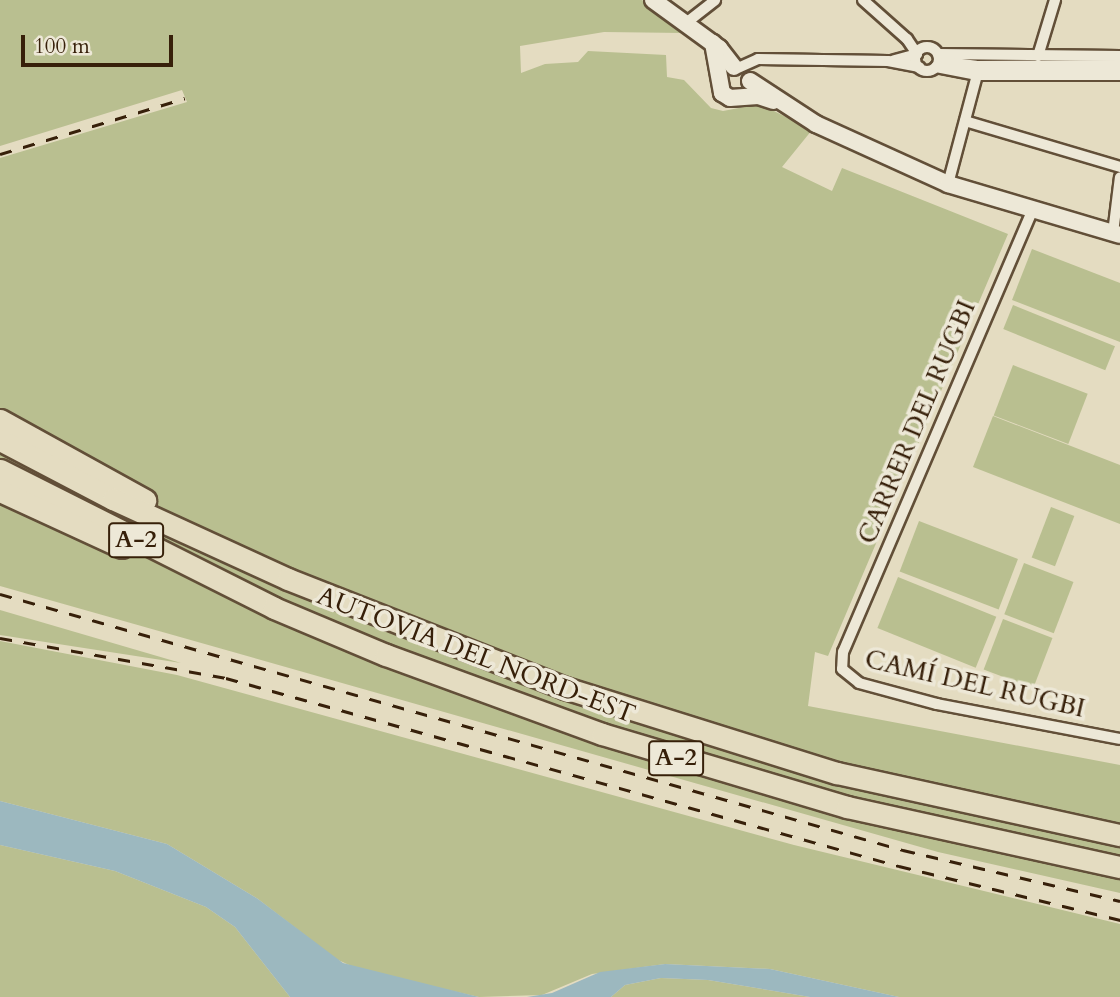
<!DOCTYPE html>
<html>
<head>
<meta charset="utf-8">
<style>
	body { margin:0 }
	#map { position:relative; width:1120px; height:997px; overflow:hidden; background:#e4dcc1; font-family:Cardo,serif }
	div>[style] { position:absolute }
	.green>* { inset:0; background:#b9bf90; transform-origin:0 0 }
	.water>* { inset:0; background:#9cb8bf }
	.roads { filter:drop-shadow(2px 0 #624f38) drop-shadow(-2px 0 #624f38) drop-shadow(0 2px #624f38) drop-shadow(0 -2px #624f38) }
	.street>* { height:10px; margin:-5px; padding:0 5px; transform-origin:5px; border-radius:5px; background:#ede8d7 }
	.street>.ring { margin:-5px; padding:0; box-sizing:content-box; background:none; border:10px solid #ede8d7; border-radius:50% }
	.secondary>* { height:16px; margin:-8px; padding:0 8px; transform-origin:8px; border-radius:8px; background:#ede8d7 }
	.highway>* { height:21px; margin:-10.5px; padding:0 10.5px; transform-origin:10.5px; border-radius:10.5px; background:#e4dcc1 }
	.rail>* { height:2.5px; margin-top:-1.25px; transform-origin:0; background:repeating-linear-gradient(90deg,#37200a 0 12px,transparent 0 24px) }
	span { translate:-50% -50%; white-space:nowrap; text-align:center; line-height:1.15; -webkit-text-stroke:7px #ede8d7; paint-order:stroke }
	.shield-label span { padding:2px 5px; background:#ede8d7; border:2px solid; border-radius:5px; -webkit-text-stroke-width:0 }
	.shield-label { font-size:24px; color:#37200a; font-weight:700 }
	.street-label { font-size:26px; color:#37200a }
	.scale { position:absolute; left:21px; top:35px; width:152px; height:32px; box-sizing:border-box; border:4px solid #37200a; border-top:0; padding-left:9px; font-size:21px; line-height:24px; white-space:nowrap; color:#37200a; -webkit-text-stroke:5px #ede8d7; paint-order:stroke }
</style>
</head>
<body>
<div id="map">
	<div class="green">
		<i style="clip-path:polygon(0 0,642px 0,684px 33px,604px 32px,520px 46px,521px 73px,545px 64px,578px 62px,588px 51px,666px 55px,667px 77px,684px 80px,711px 108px,723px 111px,760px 104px,812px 130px,782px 167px,832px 191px,842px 168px,1008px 234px,828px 656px,815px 652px,808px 706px,1120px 765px,1120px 893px,938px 852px,0 586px,0 158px,187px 102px,182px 90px,0 146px)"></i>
		<i style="clip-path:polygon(1032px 249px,1120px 283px,1120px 342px,1012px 300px)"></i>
		<i style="left:1013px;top:305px;width:110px;height:26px;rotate:22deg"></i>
		<i style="left:1013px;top:365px;width:80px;height:54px;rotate:21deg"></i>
		<i style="clip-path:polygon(993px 416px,1120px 465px,1120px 524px,973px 467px)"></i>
		<i style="left:1051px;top:507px;width:25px;height:54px;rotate:21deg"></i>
		<i style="left:919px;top:521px;width:106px;height:54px;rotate:21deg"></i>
		<i style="left:1024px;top:563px;width:53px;height:55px;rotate:21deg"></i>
		<i style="left:898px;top:577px;width:106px;height:55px;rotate:22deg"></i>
		<i style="clip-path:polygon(0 610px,181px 663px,0 635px)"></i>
		<i style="left:1003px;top:619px;width:53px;height:54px;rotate:21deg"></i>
		<i style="clip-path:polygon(0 641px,177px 675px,794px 845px,1120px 924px,1120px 997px,899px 997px,770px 969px,665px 964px,592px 974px,542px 995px,479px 997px,360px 970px,336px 959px,258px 899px,167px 844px,0 801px)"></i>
		<i style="clip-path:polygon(0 845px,115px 871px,206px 907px,235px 927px,290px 997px,0 997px)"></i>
		<i style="clip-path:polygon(661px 978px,708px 980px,810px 997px,611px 997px,625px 985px)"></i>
	</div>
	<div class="water">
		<i style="clip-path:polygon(0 801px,167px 844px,258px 899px,343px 963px,479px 997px,290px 997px,235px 927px,206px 907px,115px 871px,0 845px)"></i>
		<i style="clip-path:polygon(665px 964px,770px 969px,899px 997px,810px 997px,708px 980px,661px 978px,625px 985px,611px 997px,527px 997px,552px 993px,600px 972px)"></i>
	</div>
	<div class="roads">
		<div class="street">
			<i style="left:863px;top:0;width:59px;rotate:41.6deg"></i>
			<i style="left:907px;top:39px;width:18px;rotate:56deg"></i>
			<i style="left:917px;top:54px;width:24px;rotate:165deg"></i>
			<i style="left:686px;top:23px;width:37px;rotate:-38deg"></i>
			<i class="ring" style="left:915px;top:47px;width:14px;height:14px"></i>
			<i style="left:938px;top:54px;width:182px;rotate:0.6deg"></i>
			<i style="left:1038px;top:56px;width:59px;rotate:-73.1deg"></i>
			<i style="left:945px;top:62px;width:31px;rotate:7deg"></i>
			<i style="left:976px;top:66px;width:144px;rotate:-0.4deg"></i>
			<i style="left:936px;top:67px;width:42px;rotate:11deg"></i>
			<i style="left:977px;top:75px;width:143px"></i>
			<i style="left:738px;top:68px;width:22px;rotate:-24deg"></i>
			<i style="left:758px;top:59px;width:130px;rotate:0.9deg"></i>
			<i style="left:888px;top:61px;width:32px;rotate:11deg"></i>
			<i style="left:965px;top:121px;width:162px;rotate:16.5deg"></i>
			<i style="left:948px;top:184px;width:113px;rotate:-75.1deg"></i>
			<i style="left:1033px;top:209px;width:482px;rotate:113.2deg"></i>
			<i style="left:843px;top:652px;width:17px;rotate:93deg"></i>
			<i style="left:842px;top:669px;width:22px;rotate:39deg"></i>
			<i style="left:859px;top:683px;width:81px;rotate:15.1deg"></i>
			<i style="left:937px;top:704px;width:186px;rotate:10.8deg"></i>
			<i style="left:1113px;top:233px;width:56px;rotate:-82.9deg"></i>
		</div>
		<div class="secondary">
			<i style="left:653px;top:0;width:82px;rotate:36deg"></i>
			<i style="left:719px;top:48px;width:24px;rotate:52deg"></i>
			<i style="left:713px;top:43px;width:51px;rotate:79.8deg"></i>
			<i style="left:722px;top:93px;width:9px;rotate:32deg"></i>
			<i style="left:730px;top:98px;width:28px;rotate:-4deg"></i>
			<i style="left:758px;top:96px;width:16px;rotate:18deg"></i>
			<i style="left:750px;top:81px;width:79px;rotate:33.1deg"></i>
			<i style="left:816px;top:124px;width:145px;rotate:24.4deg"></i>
			<i style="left:948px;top:184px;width:179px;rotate:16.5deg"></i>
		</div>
		<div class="highway">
			<i style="left:0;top:420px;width:166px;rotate:28.9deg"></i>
			<i style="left:0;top:440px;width:127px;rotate:27.6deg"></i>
			<i style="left:113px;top:499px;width:192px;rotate:24.6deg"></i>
			<i style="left:288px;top:579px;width:298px;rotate:21.5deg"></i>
			<i style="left:565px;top:688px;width:285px;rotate:17.4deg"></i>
			<i style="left:837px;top:773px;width:290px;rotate:12.4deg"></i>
			<i style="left:0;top:470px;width:307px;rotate:26.7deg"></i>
			<i style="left:274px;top:608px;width:121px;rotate:22.8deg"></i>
			<i style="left:386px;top:655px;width:230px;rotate:20.1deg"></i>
			<i style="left:602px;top:734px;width:256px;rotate:16.6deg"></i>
			<i style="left:847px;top:807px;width:280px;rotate:12.4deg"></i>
			<i style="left:0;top:491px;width:134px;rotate:24.7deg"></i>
		</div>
	</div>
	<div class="rail">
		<i style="left:0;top:154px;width:193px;rotate:-16.8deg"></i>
		<i style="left:0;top:594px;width:939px;rotate:15.83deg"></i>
		<i style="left:903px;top:850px;width:223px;rotate:13.2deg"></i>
		<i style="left:0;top:638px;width:230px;rotate:10deg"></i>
		<i style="left:226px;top:678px;width:699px;rotate:15.61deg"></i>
		<i style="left:899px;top:866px;width:228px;rotate:13.7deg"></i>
	</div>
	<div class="shield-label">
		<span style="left:136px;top:540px">A-2</span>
		<span style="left:676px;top:758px">A-2</span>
	</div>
	<div class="street-label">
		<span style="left:917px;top:422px;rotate:-67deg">CARRER DEL RUGBI</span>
		<span style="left:476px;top:655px;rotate:21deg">AUTOVIA DEL NORD-EST</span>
		<span style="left:975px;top:684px;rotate:13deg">CAMÍ DEL RUGBI</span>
	</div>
	<div class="scale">100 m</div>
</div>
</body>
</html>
